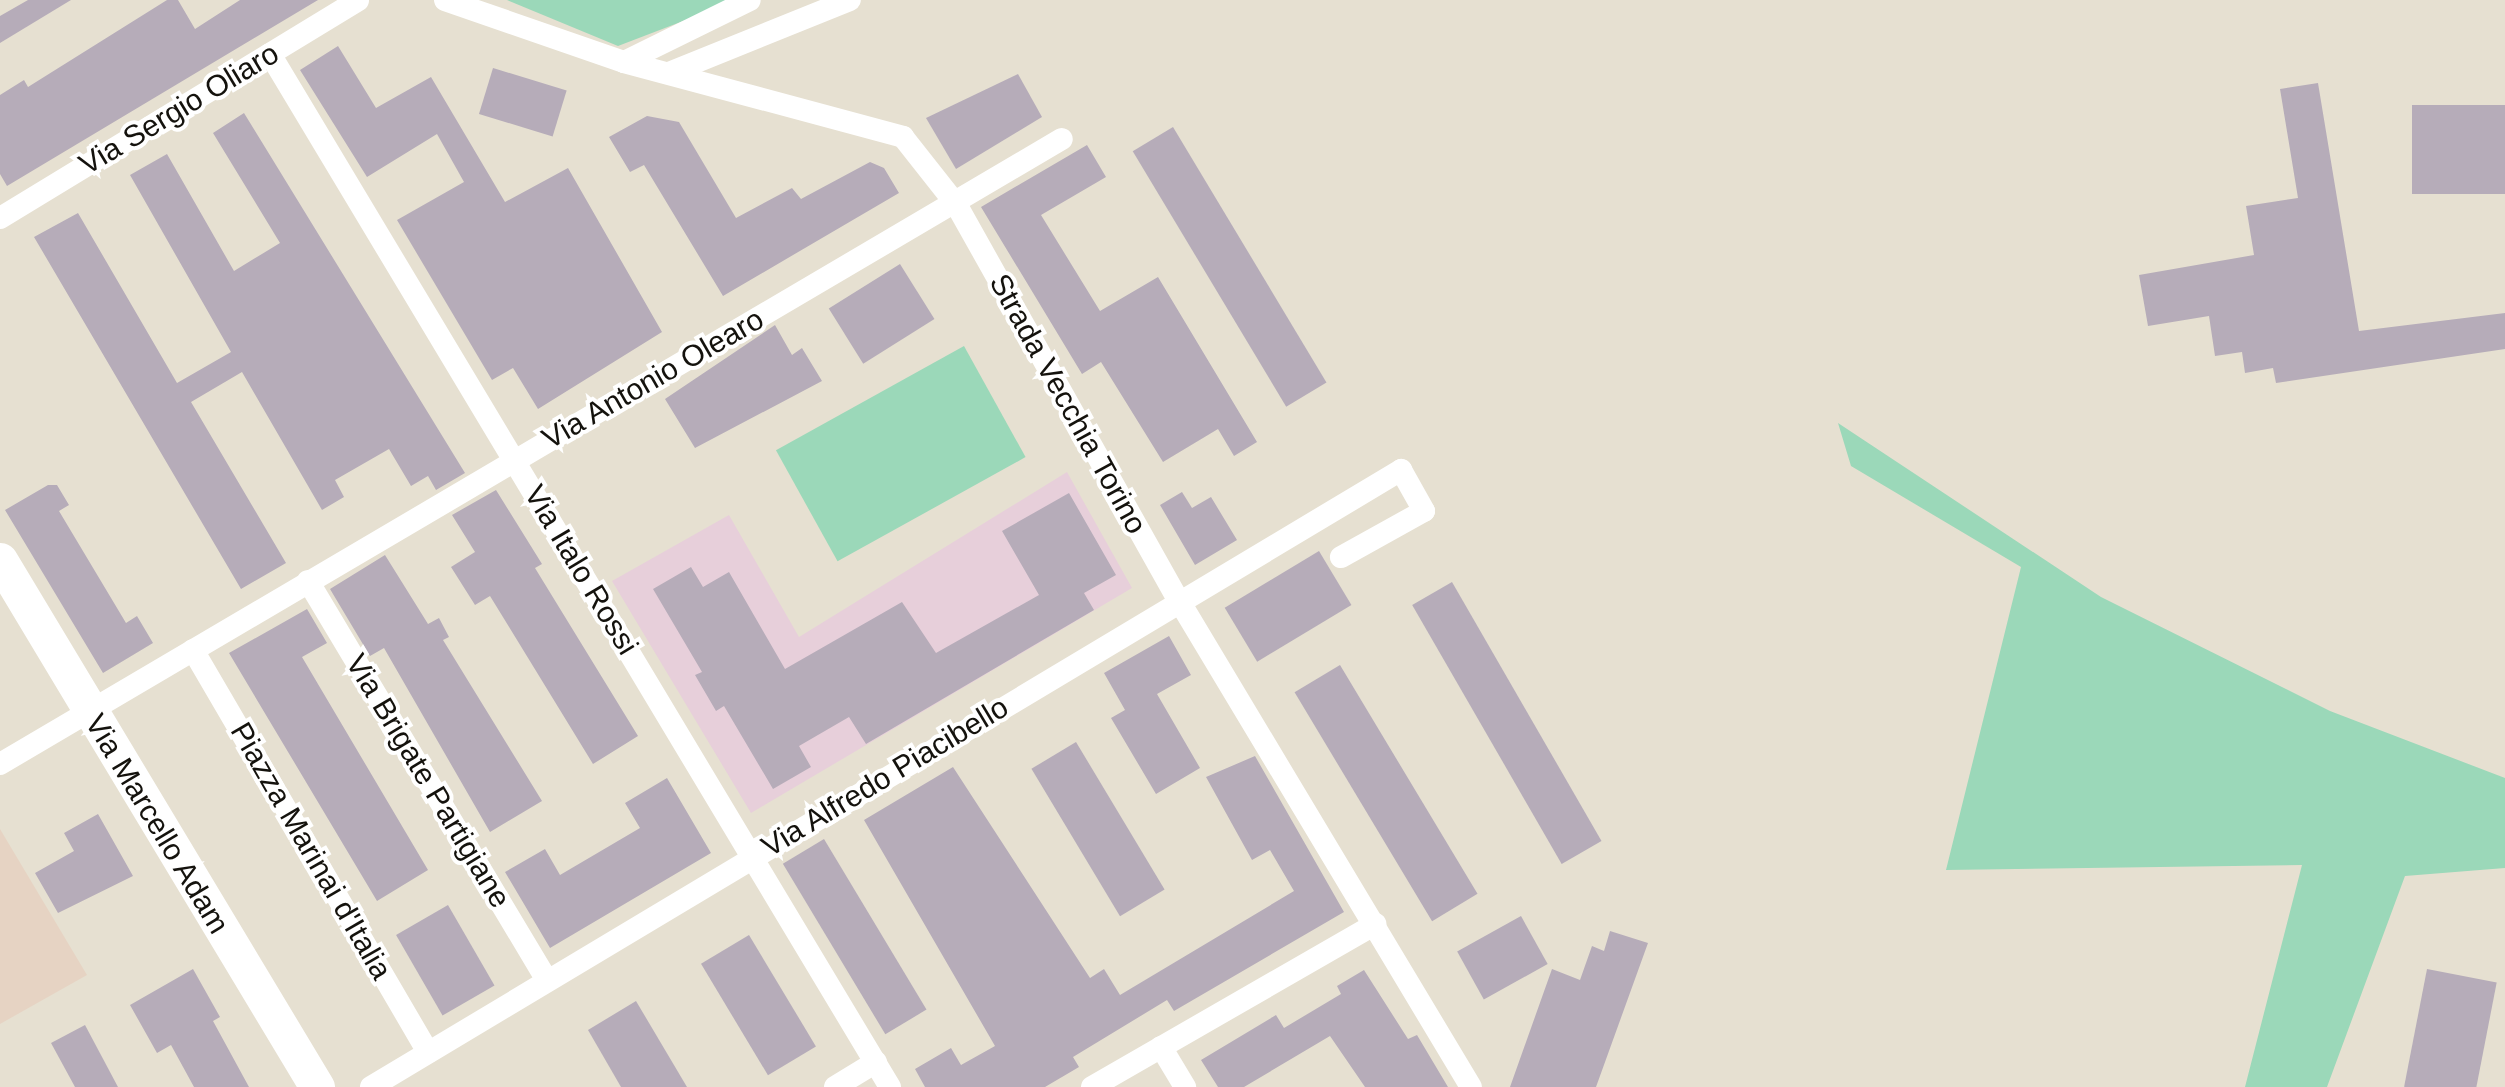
<!DOCTYPE html>
<html>
<head>
<meta charset="utf-8">
<style>
	body { margin:0 }
	#map { position:relative; width:2505px; height:1087px; overflow:hidden; background:#e6e0d1; font-family:Arial,sans-serif }
	div>[style] { position:absolute }
	.commercial>* { inset:0; background:#e6d3c3 }
	.education>* { inset:0; background:#e7cfda }
	.green>* { inset:0; background:#9bd8b9; transform-origin:0 0 }
	.building>* { inset:0; background:#b6acb9; transform-origin:0 0 }
	.minor>* { height:22px; margin:-11px; padding:0 11px; transform-origin:11px; border-radius:11px; background:#fff }
	.primary>* { height:35px; margin:-17.5px; padding:0 17.5px; transform-origin:17.5px; border-radius:17.5px; background:#fff }
	span { translate:-50% -50%; white-space:nowrap; text-align:center; line-height:1.15; -webkit-text-stroke:8px #fff; paint-order:stroke }
	.street-label { font-size:30px; color:#14120d }
</style>
</head>
<body>
<div id="map">
	<div class="commercial">
		<i style="clip-path:polygon(0 829px,87px 975px,0 1024px)"></i>
	</div>
	<div class="education">
		<i style="clip-path:polygon(1067px 472px,1132px 588px,751px 813px,612px 581px,729px 515px,799px 637px)"></i>
	</div>
	<div class="green">
		<i style="clip-path:polygon(507px 0,738px 0,618px 46px)"></i>
		<i style="left:964px;top:346px;width:127px;height:215px;rotate:61deg"></i>
		<i style="clip-path:polygon(1838px 423px,2101px 597px,2330px 711px,2505px 778px,2505px 868px,2405px 876px,2327px 1087px,2245px 1087px,2302px 865px,1946px 870px,2021px 567px,1851px 466px)"></i>
	</div>
	<div class="building">
		<i style="clip-path:polygon(28px 0,71px 0,0 43px,0 16px)"></i>
		<i style="clip-path:polygon(167px 0,178px 0,195px 29px,240px 0,318px 0,7px 186px,0 174px,0 95px,24px 80px,28px 87px)"></i>
		<i style="clip-path:polygon(338px 46px,376px 108px,431px 77px,505px 202px,568px 168px,662px 332px,538px 409px,513px 368px,492px 380px,397px 220px,464px 182px,437px 134px,367px 177px,300px 70px)"></i>
		<i style="left:493px;top:68px;width:77px;height:48px;rotate:17deg"></i>
		<i style="clip-path:polygon(1018px 74px,1042px 117px,956px 169px,926px 118px)"></i>
		<i style="clip-path:polygon(2318px 83px,2359px 331px,2505px 313px,2505px 349px,2276px 383px,2273px 368px,2245px 373px,2242px 352px,2215px 356px,2209px 316px,2148px 326px,2139px 275px,2254px 255px,2246px 206px,2298px 198px,2280px 89px)"></i>
		<i style="left:2505px;top:105px;width:89px;height:93px;rotate:90deg"></i>
		<i style="clip-path:polygon(244px 113px,465px 473px,436px 490px,428px 476px,411px 486px,389px 449px,335px 480px,344px 497px,322px 510px,242px 372px,191px 402px,286px 563px,241px 589px,34px 237px,78px 213px,177px 383px,231px 352px,130px 175px,167px 154px,234px 271px,280px 243px,213px 133px)"></i>
		<i style="clip-path:polygon(647px 116px,679px 122px,736px 218px,792px 188px,801px 199px,870px 162px,884px 168px,899px 193px,723px 296px,644px 165px,630px 172px,609px 137px)"></i>
		<i style="left:1173px;top:127px;width:298px;height:47px;rotate:59deg"></i>
		<i style="clip-path:polygon(1087px 145px,1106px 177px,1041px 215px,1100px 311px,1158px 277px,1257px 442px,1234px 456px,1218px 429px,1163px 462px,1101px 362px,1082px 374px,981px 207px)"></i>
		<i style="left:900px;top:264px;width:65px;height:84px;rotate:58deg"></i>
		<i style="clip-path:polygon(775px 325px,792px 355px,802px 348px,822px 381px,695px 448px,665px 399px)"></i>
		<i style="clip-path:polygon(48px 485px,57px 485px,69px 505px,59px 511px,126px 623px,137px 616px,153px 643px,103px 673px,5px 510px)"></i>
		<i style="clip-path:polygon(496px 490px,542px 564px,535px 568px,638px 736px,593px 764px,490px 596px,475px 605px,451px 567px,475px 552px,452px 515px)"></i>
		<i style="clip-path:polygon(1182px 492px,1192px 508px,1211px 497px,1237px 540px,1195px 565px,1160px 505px)"></i>
		<i style="clip-path:polygon(1069px 493px,1116px 575px,1084px 593px,1094px 610px,866px 744px,849px 717px,799px 746px,811px 767px,773px 789px,724px 706px,716px 711px,695px 675px,702px 672px,653px 589px,691px 567px,703px 587px,729px 572px,785px 669px,902px 602px,936px 653px,1039px 595px,1002px 531px)"></i>
		<i style="left:1319px;top:551px;width:63px;height:110px;rotate:59deg"></i>
		<i style="clip-path:polygon(385px 555px,428px 624px,439px 618px,449px 637px,443px 640px,542px 801px,490px 832px,384px 648px,370px 656px,330px 589px)"></i>
		<i style="left:1452px;top:582px;width:299px;height:46px;rotate:60deg"></i>
		<i style="clip-path:polygon(307px 609px,327px 643px,302px 657px,428px 870px,377px 901px,229px 653px)"></i>
		<i style="clip-path:polygon(1169px 636px,1191px 675px,1157px 694px,1200px 768px,1156px 794px,1111px 718px,1125px 710px,1104px 673px)"></i>
		<i style="left:1340px;top:665px;width:267px;height:53px;rotate:59deg"></i>
		<i style="left:1076px;top:742px;width:172px;height:52px;rotate:59deg"></i>
		<i style="clip-path:polygon(1255px 756px,1344px 912px,1174px 1011px,1167px 1000px,1073px 1057px,1079px 1067px,1045px 1087px,925px 1087px,915px 1069px,951px 1048px,961px 1065px,995px 1046px,864px 820px,953px 767px,1090px 978px,1104px 969px,1120px 995px,1294px 891px,1270px 850px,1252px 860px,1206px 777px)"></i>
		<i style="clip-path:polygon(667px 778px,711px 853px,550px 948px,505px 872px,545px 849px,560px 875px,640px 828px,625px 803px)"></i>
		<i style="clip-path:polygon(98px 814px,133px 876px,58px 913px,35px 873px,74px 851px,64px 833px)"></i>
		<i style="left:824px;top:839px;width:199px;height:48px;rotate:59deg"></i>
		<i style="left:448px;top:905px;width:93px;height:60px;rotate:60deg"></i>
		<i style="left:1521px;top:916px;width:55px;height:73px;rotate:61deg"></i>
		<i style="clip-path:polygon(1610px 931px,1648px 943px,1596px 1087px,1510px 1087px,1552px 969px,1580px 980px,1592px 946px,1604px 951px)"></i>
		<i style="left:749px;top:935px;width:130px;height:56px;rotate:59deg"></i>
		<i style="clip-path:polygon(193px 969px,220px 1017px,213px 1021px,249px 1087px,194px 1087px,171px 1045px,157px 1053px,130px 1005px)"></i>
		<i style="left:2427px;top:969px;width:71px;height:120px;rotate:11deg"></i>
		<i style="clip-path:polygon(1364px 970px,1408px 1039px,1417px 1035px,1448px 1087px,1365px 1087px,1330px 1036px,1244px 1087px,1218px 1087px,1201px 1060px,1276px 1015px,1284px 1028px,1341px 994px,1337px 986px)"></i>
		<i style="clip-path:polygon(636px 1001px,687px 1087px,621px 1087px,588px 1030px)"></i>
		<i style="clip-path:polygon(85px 1025px,118px 1087px,75px 1087px,51px 1043px)"></i>
	</div>
	<div class="minor">
		<i style="left:445px;top:0;width:189px;rotate:19.1deg"></i>
		<i style="left:624px;top:62px;width:289px;rotate:15deg"></i>
		<i style="left:903px;top:137px;width:85px;rotate:51.7deg"></i>
		<i style="left:956px;top:204px;width:453px;rotate:60.7deg"></i>
		<i style="left:1178px;top:599px;width:569px;rotate:59.02deg"></i>
		<i style="left:270px;top:54px;width:1205px;rotate:59.03deg"></i>
		<i style="left:624px;top:62px;width:140px;rotate:-26.2deg"></i>
		<i style="left:669px;top:73px;width:195px;rotate:-22deg"></i>
		<i style="left:0;top:218px;width:419px;rotate:-31.3deg"></i>
		<i style="left:308px;top:581px;width:465px;rotate:59.1deg"></i>
		<i style="left:193px;top:650px;width:466px;rotate:59.7deg"></i>
		<i style="left:0;top:764px;width:1232px;rotate:-30.48deg"></i>
		<i style="left:1161px;top:1047px;width:47px;rotate:59deg"></i>
		<i style="left:371px;top:1087px;width:1201px;rotate:-30.92deg"></i>
		<i style="left:1401px;top:470px;width:47px;rotate:60.7deg"></i>
		<i style="left:1424px;top:511px;width:95px;rotate:151deg"></i>
		<i style="left:835px;top:1087px;width:48px;rotate:-31.4deg"></i>
		<i style="left:1092px;top:1087px;width:327px;rotate:-29.9deg"></i>
	</div>
	<div class="primary">
		<i style="left:0;top:560px;width:615px;rotate:58.97deg"></i>
	</div>
	<div class="street-label">
		<span style="left:179px;top:109px;rotate:-31deg">Via Sergio Oliaro</span>
		<span style="left:653px;top:379px;rotate:-30deg">Via Antonio Olearo</span>
		<span style="left:1068px;top:404px;rotate:61deg">Strada Vecchia Torino</span>
		<span style="left:581px;top:570px;rotate:59deg">Via Italo Rossi</span>
		<span style="left:885px;top:777px;rotate:-31deg">Via Alfredo Piacibello</span>
		<span style="left:428px;top:781px;rotate:59deg">Via Brigate Partigiane</span>
		<span style="left:157px;top:824px;rotate:59deg">Via Marcello Adam</span>
		<span style="left:311px;top:851px;rotate:60deg">Piazza Marinai d'Italia</span>
	</div>
</div>
</body>
</html>
